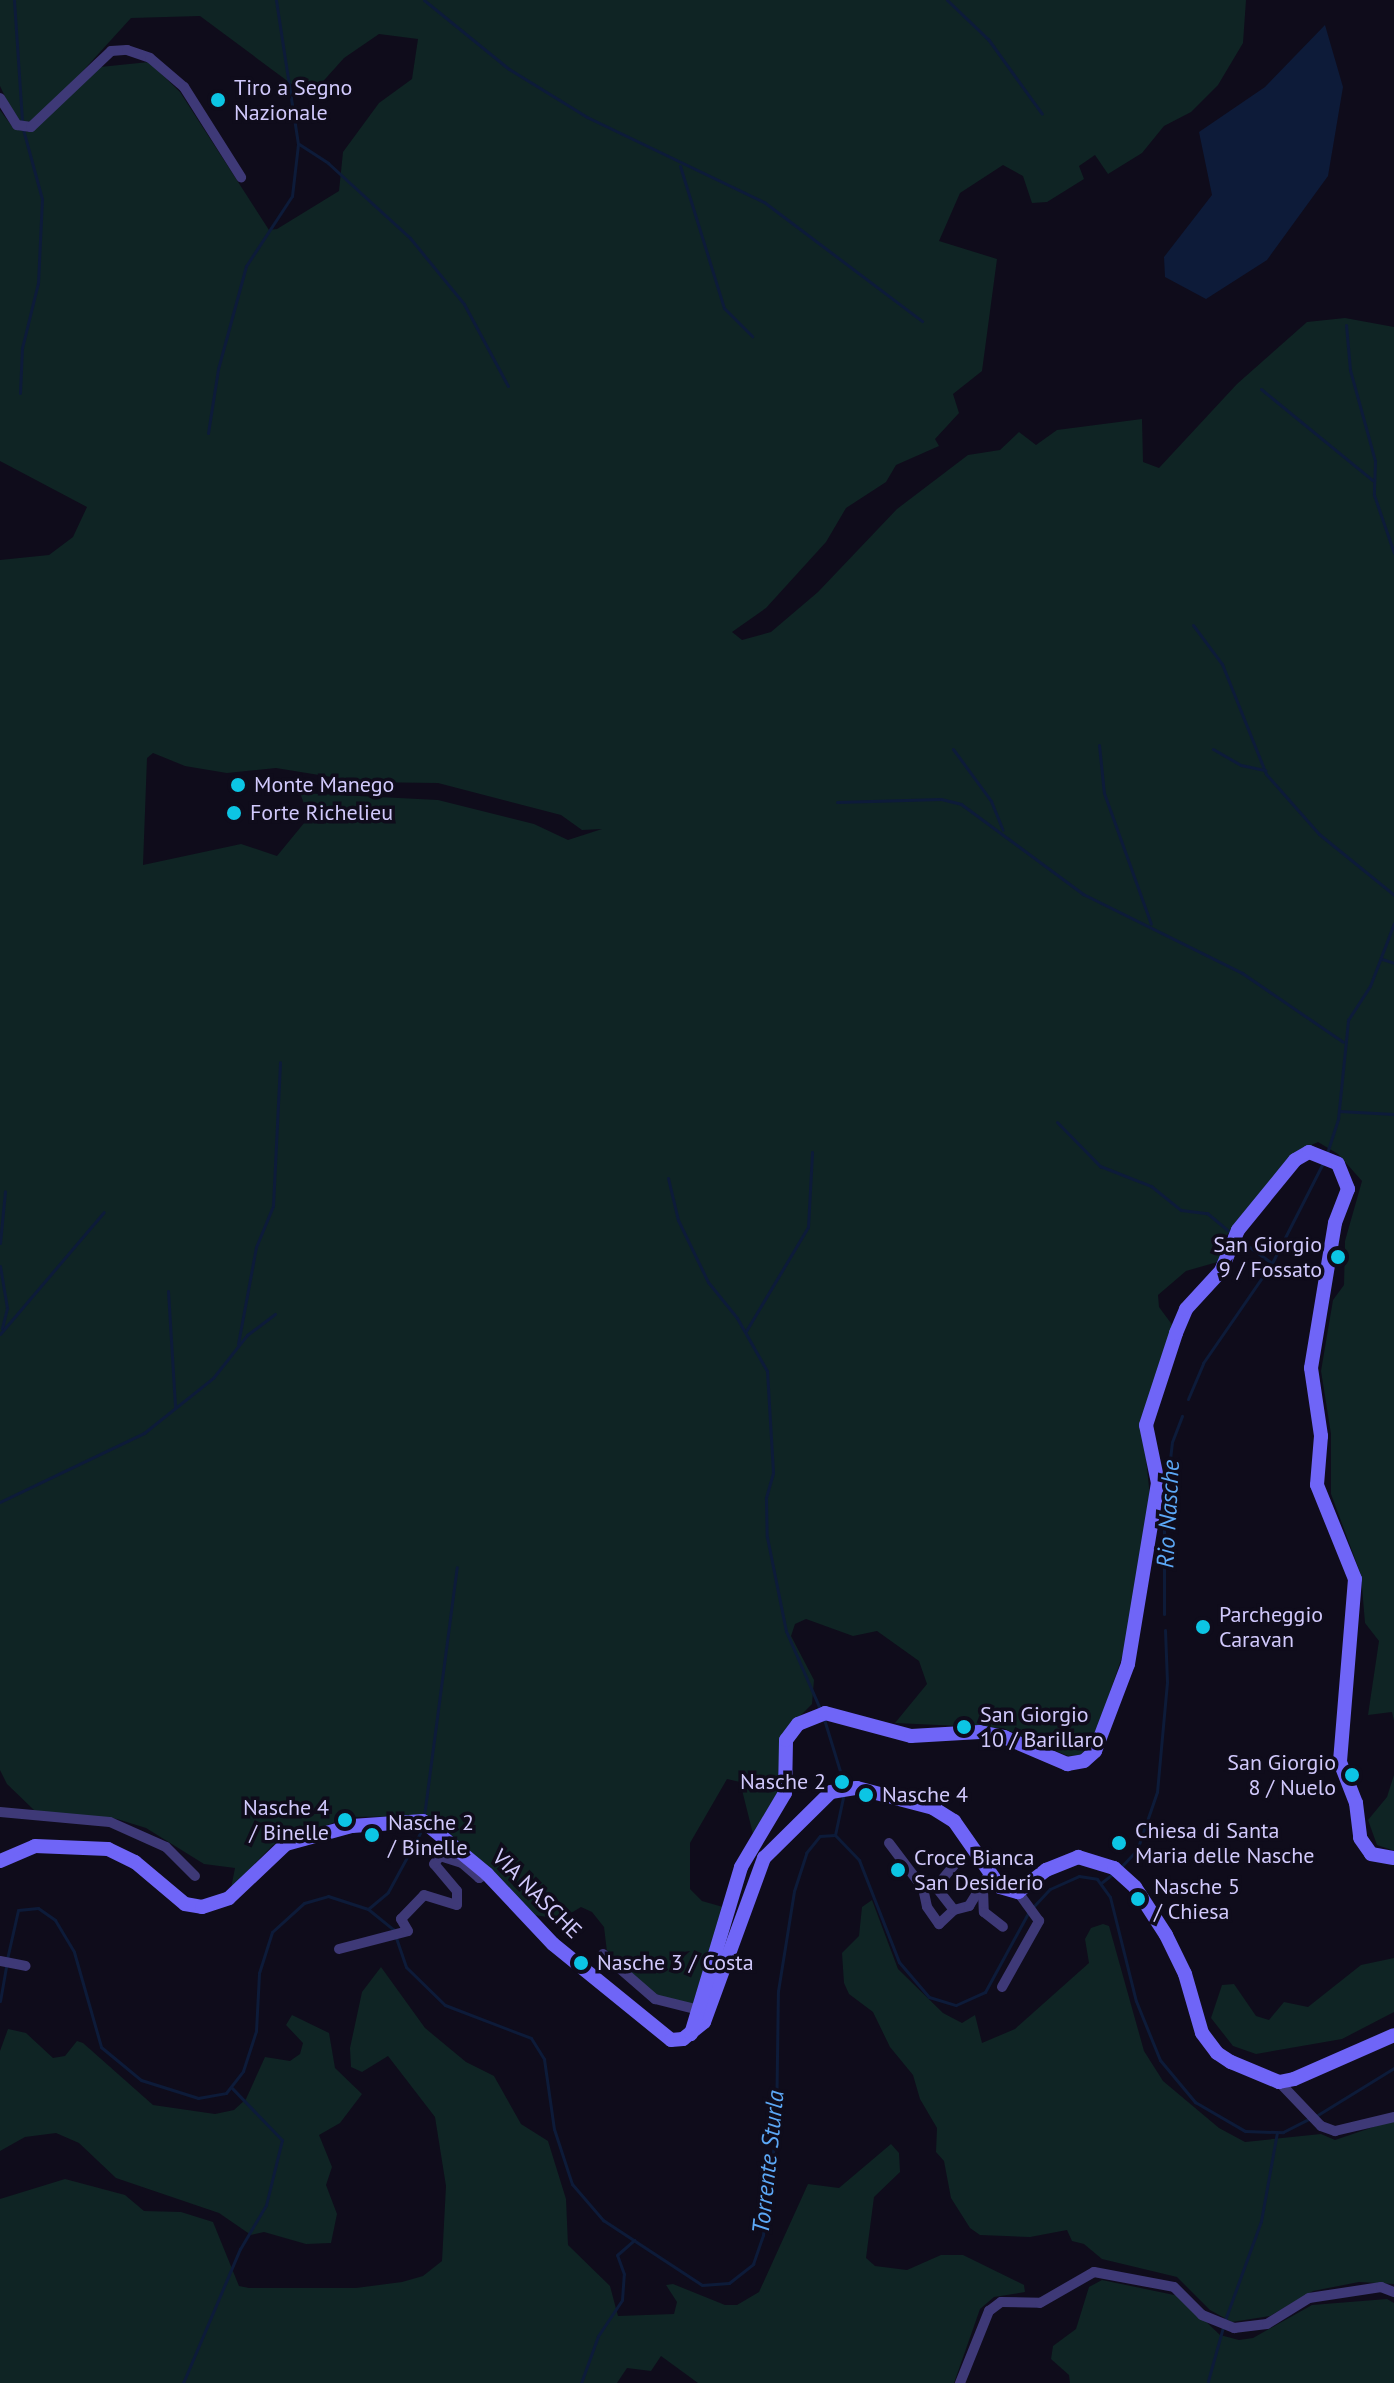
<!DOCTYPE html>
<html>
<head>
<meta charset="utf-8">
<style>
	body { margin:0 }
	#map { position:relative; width:1394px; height:2383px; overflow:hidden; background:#0f0c1b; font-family:"PT Sans",sans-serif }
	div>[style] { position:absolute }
	.green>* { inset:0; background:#0f2424 }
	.water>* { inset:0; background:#0d1b39 }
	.stream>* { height:3px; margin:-1.5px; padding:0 1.5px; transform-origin:1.5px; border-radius:1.5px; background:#0d1b39 }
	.street>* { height:10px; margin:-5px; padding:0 5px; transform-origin:5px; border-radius:5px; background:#3e3977 }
	.secondary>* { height:14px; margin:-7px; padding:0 7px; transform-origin:7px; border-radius:7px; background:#6f65f7 }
	.dots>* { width:22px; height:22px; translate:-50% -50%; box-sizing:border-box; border:4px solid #0f0c1b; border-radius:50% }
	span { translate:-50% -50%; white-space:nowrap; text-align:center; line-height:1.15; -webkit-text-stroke:7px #0f0c1b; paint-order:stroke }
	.poi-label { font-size:22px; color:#d1c9fc }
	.left { translate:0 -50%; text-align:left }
	.right { translate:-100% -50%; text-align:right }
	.street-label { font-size:22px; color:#d1c9fc }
	.water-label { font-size:24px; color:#5ca8f6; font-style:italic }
</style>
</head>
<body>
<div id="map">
	<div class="green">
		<i style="clip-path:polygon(evenodd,0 0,1246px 0,1243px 43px,1218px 85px,1191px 112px,1164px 126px,1142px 153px,1108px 174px,1095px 155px,1079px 166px,1084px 179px,1047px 202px,1032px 203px,1023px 176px,1003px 165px,960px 193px,939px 241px,997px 259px,982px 371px,953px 394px,959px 413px,935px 439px,939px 446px,896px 465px,886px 482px,846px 508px,826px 542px,766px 608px,732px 632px,742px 640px,771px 632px,818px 592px,897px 509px,968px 455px,1000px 450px,1019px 432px,1036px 445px,1057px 430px,1142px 419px,1143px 462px,1159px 468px,1237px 384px,1307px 322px,1345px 318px,1394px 327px,1394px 1721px,1392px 1712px,1368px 1715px,1379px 1641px,1365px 1623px,1361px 1575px,1331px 1494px,1331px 1434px,1321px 1371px,1333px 1300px,1344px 1285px,1345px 1241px,1362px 1181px,1338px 1154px,1318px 1142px,1300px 1150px,1227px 1235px,1221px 1261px,1186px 1271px,1158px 1295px,1159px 1307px,1173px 1326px,1142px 1419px,1150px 1497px,1125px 1648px,1093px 1742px,1080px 1755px,1068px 1756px,1003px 1728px,895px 1723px,927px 1684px,919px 1661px,877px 1631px,853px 1636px,806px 1619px,795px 1624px,791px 1636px,814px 1680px,812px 1704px,784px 1732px,782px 1785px,753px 1834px,740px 1782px,727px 1779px,690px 1843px,690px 1889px,702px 1901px,723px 1907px,692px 2006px,658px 1996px,607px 1952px,604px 1927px,592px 1912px,581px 1907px,561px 1919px,534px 1915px,438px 1822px,422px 1816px,349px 1817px,273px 1845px,231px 1888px,235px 1868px,204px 1864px,146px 1828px,117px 1819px,35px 1811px,7px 1784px,0 1770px,0 560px,49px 555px,73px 537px,87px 507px,0 461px,0 110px,14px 129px,30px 132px,100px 67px,149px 62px,180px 92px,269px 230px,277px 229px,339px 191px,343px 152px,379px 103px,412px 79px,418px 39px,379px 34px,344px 58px,309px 97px,200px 16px,131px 18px,41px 117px,25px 123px,15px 118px,0 86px,0 0,153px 753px,185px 766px,227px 773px,276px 768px,362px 782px,438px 783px,561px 815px,582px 830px,602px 829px,568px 840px,534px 824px,438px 800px,300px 793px,309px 817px,277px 856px,241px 844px,143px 865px,147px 758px,153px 753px)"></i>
		<i style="clip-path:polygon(1394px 1775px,1394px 1850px,1392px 1850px,1377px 1845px,1368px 1820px,1387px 1797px)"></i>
		<i style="clip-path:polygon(872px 1900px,898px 1969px,943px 2013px,962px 2023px,975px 2015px,982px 2043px,1015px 2029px,1089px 1963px,1085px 1939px,1091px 1928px,1103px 1924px,1109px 1926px,1144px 2051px,1163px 2081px,1219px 2128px,1245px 2142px,1321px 2134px,1335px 2140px,1394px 2120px,1394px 2284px,1359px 2282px,1313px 2291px,1270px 2316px,1232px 2322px,1210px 2310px,1177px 2277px,1102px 2259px,1084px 2244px,1072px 2241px,1067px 2230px,1030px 2237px,980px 2235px,970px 2228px,951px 2198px,944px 2161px,936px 2152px,937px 2128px,920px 2099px,913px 2075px,890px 2047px,873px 2012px,849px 1994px,844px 1983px,842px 1953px,859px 1936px,862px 1907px)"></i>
		<i style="clip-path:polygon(1394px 1958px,1394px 2012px,1342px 2039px,1256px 2054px,1233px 2046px,1211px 2018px,1222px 1985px,1234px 1984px,1256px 2016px,1269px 2020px,1284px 2002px,1308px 2007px,1361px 1965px)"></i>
		<i style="clip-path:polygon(381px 1967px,425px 2028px,466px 2062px,494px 2076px,521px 2124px,548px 2141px,566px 2199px,568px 2245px,610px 2286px,618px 2316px,674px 2314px,677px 2302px,666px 2285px,673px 2284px,725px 2305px,737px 2305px,759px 2292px,808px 2184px,839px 2188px,891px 2144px,899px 2153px,900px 2172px,874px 2197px,866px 2258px,875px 2266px,907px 2270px,941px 2255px,963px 2255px,1024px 2285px,1025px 2292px,994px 2297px,980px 2309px,954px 2383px,698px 2383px,661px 2356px,651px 2371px,627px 2368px,617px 2383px,0 2383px,0 2199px,65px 2179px,125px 2195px,144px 2211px,181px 2212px,213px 2222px,239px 2286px,249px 2288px,356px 2288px,402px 2282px,423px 2276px,442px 2261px,446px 2186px,435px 2117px,388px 2056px,362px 2072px,351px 2067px,350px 2048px,362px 1992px)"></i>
		<i style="clip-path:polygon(292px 2015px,329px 2033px,335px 2068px,362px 2094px,340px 2123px,319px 2135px,332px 2167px,326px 2185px,337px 2214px,331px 2243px,306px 2244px,264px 2232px,251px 2235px,219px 2213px,116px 2178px,79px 2143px,56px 2133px,25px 2137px,0 2151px,0 2051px,8px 2029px,26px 2033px,53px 2058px,65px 2056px,77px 2041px,83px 2043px,153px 2105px,215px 2114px,234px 2110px,246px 2099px,265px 2057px,290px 2061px,300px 2054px,303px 2043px,286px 2025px)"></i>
		<i style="clip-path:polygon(1102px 2280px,1179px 2296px,1220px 2335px,1239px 2340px,1253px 2338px,1312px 2305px,1387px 2299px,1394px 2303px,1394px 2383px,1070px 2383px,1069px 2375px,1051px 2359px,1053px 2346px,1076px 2329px,1089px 2287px)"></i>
	</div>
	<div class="water">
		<i style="clip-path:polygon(1325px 25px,1343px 87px,1328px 176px,1267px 260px,1206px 299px,1165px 277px,1164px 257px,1212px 195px,1199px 132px,1265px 87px)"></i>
	</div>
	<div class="stream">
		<i style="left:14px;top:0;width:122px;rotate:86.2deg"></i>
		<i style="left:424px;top:0;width:109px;rotate:39.1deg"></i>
		<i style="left:509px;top:69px;width:92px;rotate:31.6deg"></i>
		<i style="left:587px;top:117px;width:196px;rotate:25.7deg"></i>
		<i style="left:764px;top:202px;width:198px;rotate:37deg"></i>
		<i style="left:947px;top:0;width:57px;rotate:43.6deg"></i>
		<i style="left:988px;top:39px;width:92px;rotate:54.2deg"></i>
		<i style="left:299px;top:144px;width:35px;rotate:33deg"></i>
		<i style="left:328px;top:163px;width:111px;rotate:42.4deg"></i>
		<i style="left:410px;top:238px;width:85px;rotate:50.7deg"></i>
		<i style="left:464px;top:304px;width:93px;rotate:61.8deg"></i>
		<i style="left:680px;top:166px;width:149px;rotate:72.8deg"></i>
		<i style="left:724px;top:308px;width:40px;rotate:45deg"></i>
		<i style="left:1346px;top:325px;width:45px;rotate:84.9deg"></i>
		<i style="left:1350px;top:370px;width:94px;rotate:74.6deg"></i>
		<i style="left:1375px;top:461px;width:34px;rotate:92deg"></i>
		<i style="left:1374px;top:495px;width:61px;rotate:71deg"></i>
		<i style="left:1261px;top:389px;width:144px;rotate:39.3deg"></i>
		<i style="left:20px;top:393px;width:45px;rotate:-87.5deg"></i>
		<i style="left:22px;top:348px;width:67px;rotate:-76.2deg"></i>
		<i style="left:38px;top:283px;width:84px;rotate:-87.3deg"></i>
		<i style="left:42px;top:199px;width:73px;rotate:-105.2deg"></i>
		<i style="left:208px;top:433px;width:65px;rotate:-81.1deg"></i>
		<i style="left:218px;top:369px;width:107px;rotate:-74.8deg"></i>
		<i style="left:246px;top:266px;width:84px;rotate:-56.7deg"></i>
		<i style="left:292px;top:196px;width:52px;rotate:-83.4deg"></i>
		<i style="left:298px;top:144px;width:146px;rotate:-98.7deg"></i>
		<i style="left:1193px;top:625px;width:49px;rotate:53.4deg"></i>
		<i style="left:1222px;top:664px;width:118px;rotate:68.2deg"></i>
		<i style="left:1266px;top:774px;width:80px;rotate:48.5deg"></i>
		<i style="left:1319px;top:834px;width:97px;rotate:39.1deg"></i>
		<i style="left:1099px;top:745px;width:48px;rotate:84.1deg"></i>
		<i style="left:1104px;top:793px;width:139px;rotate:70.3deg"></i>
		<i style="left:953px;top:749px;width:64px;rotate:53.8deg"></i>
		<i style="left:991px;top:801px;width:31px;rotate:68deg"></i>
		<i style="left:1213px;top:749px;width:32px;rotate:30deg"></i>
		<i style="left:1241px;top:765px;width:25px;rotate:12deg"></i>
		<i style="left:837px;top:802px;width:104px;rotate:-1.7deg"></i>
		<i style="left:941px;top:799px;width:21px;rotate:14deg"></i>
		<i style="left:961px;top:804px;width:152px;rotate:36.4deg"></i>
		<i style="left:1083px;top:894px;width:178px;rotate:26.4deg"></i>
		<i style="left:1242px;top:973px;width:122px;rotate:34.3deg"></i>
		<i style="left:1382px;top:959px;width:13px;rotate:18deg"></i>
		<i style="left:1339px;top:1111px;width:55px;rotate:3.1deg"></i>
		<i style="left:1057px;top:1122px;width:62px;rotate:45.7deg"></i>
		<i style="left:1100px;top:1166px;width:55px;rotate:21.4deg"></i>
		<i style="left:1151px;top:1186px;width:38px;rotate:39deg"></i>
		<i style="left:1181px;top:1210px;width:26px;rotate:7deg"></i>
		<i style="left:1207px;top:1213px;width:31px;rotate:40deg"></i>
		<i style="left:1327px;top:1153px;width:36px;rotate:-72deg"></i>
		<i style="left:1338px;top:1119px;width:100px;rotate:-84.2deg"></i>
		<i style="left:1348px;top:1020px;width:40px;rotate:-57.1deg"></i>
		<i style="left:1370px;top:986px;width:67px;rotate:-69.1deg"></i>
		<i style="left:668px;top:1178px;width:43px;rotate:76.6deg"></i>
		<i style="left:678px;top:1220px;width:69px;rotate:64.2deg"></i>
		<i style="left:708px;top:1282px;width:46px;rotate:51.1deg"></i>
		<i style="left:737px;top:1318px;width:61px;rotate:60.5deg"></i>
		<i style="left:767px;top:1371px;width:102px;rotate:86.6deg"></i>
		<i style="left:773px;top:1473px;width:26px;rotate:106deg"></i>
		<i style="left:766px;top:1498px;width:39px;rotate:89deg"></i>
		<i style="left:767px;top:1537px;width:96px;rotate:78.6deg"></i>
		<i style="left:786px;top:1631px;width:85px;rotate:66.4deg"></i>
		<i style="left:1240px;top:1240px;width:39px;rotate:36deg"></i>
		<i style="left:0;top:1243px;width:52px;rotate:-84.5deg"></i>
		<i style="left:0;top:1266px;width:43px;rotate:80.5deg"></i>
		<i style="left:7px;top:1308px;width:21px;rotate:104deg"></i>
		<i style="left:168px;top:1291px;width:116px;rotate:86.5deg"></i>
		<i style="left:746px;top:1331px;width:121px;rotate:-59.2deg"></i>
		<i style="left:808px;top:1227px;width:75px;rotate:-86.9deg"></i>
		<i style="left:0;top:1334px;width:160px;rotate:-49.6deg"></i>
		<i style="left:238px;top:1344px;width:99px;rotate:-79.5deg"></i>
		<i style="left:256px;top:1247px;width:44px;rotate:-67.5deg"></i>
		<i style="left:273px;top:1206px;width:144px;rotate:-87.2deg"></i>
		<i style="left:1188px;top:1399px;width:39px;rotate:-67deg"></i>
		<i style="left:1203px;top:1363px;width:121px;rotate:-55.4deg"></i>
		<i style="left:1272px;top:1263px;width:112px;rotate:-63deg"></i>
		<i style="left:0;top:1502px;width:160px;rotate:-25.6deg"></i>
		<i style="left:144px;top:1433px;width:88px;rotate:-38.6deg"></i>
		<i style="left:213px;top:1378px;width:55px;rotate:-51.7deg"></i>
		<i style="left:247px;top:1335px;width:35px;rotate:-37deg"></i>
		<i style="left:1164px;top:1614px;width:103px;rotate:-90deg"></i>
		<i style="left:1164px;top:1511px;width:69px;rotate:-83.4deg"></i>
		<i style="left:1172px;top:1442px;width:28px;rotate:-69deg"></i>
		<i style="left:824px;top:1719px;width:68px;rotate:72.9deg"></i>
		<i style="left:424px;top:1816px;width:251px;rotate:-82.5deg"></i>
		<i style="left:835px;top:1835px;width:40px;rotate:-78deg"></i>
		<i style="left:1120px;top:1868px;width:25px;rotate:-47deg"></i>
		<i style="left:1137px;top:1850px;width:61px;rotate:-71deg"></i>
		<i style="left:1157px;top:1792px;width:110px;rotate:-84.8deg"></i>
		<i style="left:1167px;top:1682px;width:52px;rotate:-92.2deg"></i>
		<i style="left:1101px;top:1883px;width:16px;rotate:-38deg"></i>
		<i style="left:1033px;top:1907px;width:25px;rotate:-47deg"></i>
		<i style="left:1050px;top:1889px;width:32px;rotate:-24deg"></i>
		<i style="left:1079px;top:1876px;width:18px;rotate:9deg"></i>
		<i style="left:1097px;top:1879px;width:22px;rotate:54deg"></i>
		<i style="left:1110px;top:1897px;width:107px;rotate:76deg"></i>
		<i style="left:1136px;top:2001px;width:64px;rotate:67.9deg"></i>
		<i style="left:1160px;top:2060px;width:55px;rotate:50.2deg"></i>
		<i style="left:1195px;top:2102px;width:58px;rotate:30.1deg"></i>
		<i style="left:1245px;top:2131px;width:38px;rotate:2deg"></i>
		<i style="left:1283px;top:2132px;width:29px;rotate:-27deg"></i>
		<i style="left:368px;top:1909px;width:26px;rotate:-40deg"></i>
		<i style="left:388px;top:1892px;width:67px;rotate:-61.5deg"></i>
		<i style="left:7px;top:1959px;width:50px;rotate:-77.3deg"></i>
		<i style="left:18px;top:1910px;width:20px;rotate:-6deg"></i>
		<i style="left:38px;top:1908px;width:21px;rotate:35deg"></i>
		<i style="left:55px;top:1920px;width:37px;rotate:59deg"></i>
		<i style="left:74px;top:1952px;width:99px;rotate:74.1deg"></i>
		<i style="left:101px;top:2047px;width:52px;rotate:39.5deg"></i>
		<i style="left:141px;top:2080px;width:60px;rotate:17.5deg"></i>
		<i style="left:198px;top:2098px;width:28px;rotate:-10deg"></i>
		<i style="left:226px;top:2093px;width:28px;rotate:-52deg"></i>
		<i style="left:243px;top:2071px;width:42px;rotate:-72deg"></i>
		<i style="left:256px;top:2031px;width:58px;rotate:-87deg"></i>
		<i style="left:259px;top:1973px;width:43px;rotate:-72.4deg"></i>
		<i style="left:272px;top:1932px;width:43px;rotate:-42.2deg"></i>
		<i style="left:304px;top:1903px;width:25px;rotate:-16deg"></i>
		<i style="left:328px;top:1896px;width:42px;rotate:18deg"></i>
		<i style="left:368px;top:1909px;width:32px;rotate:39deg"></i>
		<i style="left:393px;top:1929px;width:40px;rotate:71.1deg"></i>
		<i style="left:406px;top:1967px;width:54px;rotate:44.3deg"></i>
		<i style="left:445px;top:2005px;width:92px;rotate:21deg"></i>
		<i style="left:531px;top:2038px;width:25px;rotate:58deg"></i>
		<i style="left:544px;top:2059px;width:71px;rotate:81.9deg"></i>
		<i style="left:554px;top:2129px;width:58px;rotate:71.9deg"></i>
		<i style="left:572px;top:2184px;width:48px;rotate:49.3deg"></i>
		<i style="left:603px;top:2220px;width:118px;rotate:33.3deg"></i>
		<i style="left:702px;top:2285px;width:27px;rotate:-4deg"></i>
		<i style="left:729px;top:2283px;width:31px;rotate:-38deg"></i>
		<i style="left:753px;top:2264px;width:31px;rotate:-71deg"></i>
		<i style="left:763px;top:2235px;width:108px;rotate:-83.1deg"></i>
		<i style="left:776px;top:2128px;width:137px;rotate:-89.2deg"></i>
		<i style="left:778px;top:1991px;width:101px;rotate:-80.9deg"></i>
		<i style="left:794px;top:1891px;width:40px;rotate:-72deg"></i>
		<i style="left:806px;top:1853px;width:22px;rotate:-51deg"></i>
		<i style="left:820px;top:1836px;width:15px;rotate:-4deg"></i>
		<i style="left:835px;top:1835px;width:35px;rotate:46deg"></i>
		<i style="left:859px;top:1860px;width:110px;rotate:68.6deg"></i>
		<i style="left:899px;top:1962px;width:46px;rotate:49.4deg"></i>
		<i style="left:929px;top:1997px;width:28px;rotate:17deg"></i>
		<i style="left:956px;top:2005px;width:32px;rotate:-24deg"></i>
		<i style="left:985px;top:1992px;width:90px;rotate:-61.4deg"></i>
		<i style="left:0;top:2001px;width:36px;rotate:-80deg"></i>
		<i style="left:1316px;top:2116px;width:92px;rotate:-31.6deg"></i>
		<i style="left:1225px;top:2320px;width:105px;rotate:-70deg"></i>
		<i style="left:1261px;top:2221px;width:90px;rotate:-79.8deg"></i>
		<i style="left:1208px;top:2381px;width:56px;rotate:-74.5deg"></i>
		<i style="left:183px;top:2383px;width:146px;rotate:-67deg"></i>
		<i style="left:240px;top:2249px;width:51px;rotate:-59.4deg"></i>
		<i style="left:266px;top:2205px;width:67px;rotate:-76.2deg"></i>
		<i style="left:282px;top:2140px;width:72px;rotate:-133.9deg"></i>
		<i style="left:581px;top:2383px;width:50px;rotate:-70.1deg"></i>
		<i style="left:598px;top:2336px;width:43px;rotate:-56.3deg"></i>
		<i style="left:622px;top:2300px;width:26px;rotate:-86deg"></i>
		<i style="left:624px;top:2274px;width:20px;rotate:-110deg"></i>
		<i style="left:617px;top:2255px;width:23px;rotate:-41deg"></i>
	</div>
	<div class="street">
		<i style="left:0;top:98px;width:32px;rotate:58deg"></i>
		<i style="left:17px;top:125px;width:14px;rotate:8deg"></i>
		<i style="left:31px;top:127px;width:110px;rotate:-43.5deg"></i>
		<i style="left:111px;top:51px;width:16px;rotate:-4deg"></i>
		<i style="left:127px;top:50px;width:24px;rotate:19deg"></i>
		<i style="left:150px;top:58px;width:45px;rotate:40.5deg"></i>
		<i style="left:184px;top:87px;width:107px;rotate:57.7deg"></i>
		<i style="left:0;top:1812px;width:110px;rotate:5.2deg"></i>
		<i style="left:110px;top:1822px;width:61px;rotate:24.1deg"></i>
		<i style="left:166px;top:1847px;width:41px;rotate:45deg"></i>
		<i style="left:889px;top:1843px;width:56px;rotate:52.9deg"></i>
		<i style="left:923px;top:1888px;width:19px;rotate:78deg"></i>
		<i style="left:927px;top:1907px;width:21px;rotate:55deg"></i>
		<i style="left:939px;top:1924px;width:21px;rotate:-43deg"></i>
		<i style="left:961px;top:1857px;width:39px;rotate:130deg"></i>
		<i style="left:936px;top:1887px;width:29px;rotate:52deg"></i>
		<i style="left:954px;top:1910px;width:16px;rotate:-15deg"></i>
		<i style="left:969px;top:1906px;width:36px;rotate:-58deg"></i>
		<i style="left:983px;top:1889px;width:23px;rotate:88deg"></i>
		<i style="left:984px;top:1912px;width:24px;rotate:38deg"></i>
		<i style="left:339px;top:1949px;width:71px;rotate:-14.6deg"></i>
		<i style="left:408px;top:1931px;width:14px;rotate:-120deg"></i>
		<i style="left:401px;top:1919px;width:33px;rotate:-46deg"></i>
		<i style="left:424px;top:1895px;width:34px;rotate:17deg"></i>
		<i style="left:457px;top:1905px;width:14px;rotate:-90deg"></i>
		<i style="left:457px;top:1891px;width:35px;rotate:-130deg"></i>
		<i style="left:434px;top:1864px;width:10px;rotate:-53deg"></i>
		<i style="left:440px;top:1856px;width:23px;rotate:18deg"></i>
		<i style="left:462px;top:1863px;width:23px;rotate:41deg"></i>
		<i style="left:479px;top:1878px;width:9px;rotate:-27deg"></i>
		<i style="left:603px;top:1954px;width:69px;rotate:40.9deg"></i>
		<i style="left:655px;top:1999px;width:45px;rotate:14deg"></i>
		<i style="left:0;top:1961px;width:26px;rotate:11deg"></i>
		<i style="left:1002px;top:1987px;width:76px;rotate:-60.7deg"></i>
		<i style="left:1039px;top:1921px;width:36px;rotate:-126deg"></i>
		<i style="left:1279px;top:2082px;width:61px;rotate:46.3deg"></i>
		<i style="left:1321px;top:2126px;width:15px;rotate:20deg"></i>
		<i style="left:1335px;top:2131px;width:61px;rotate:-13.3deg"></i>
		<i style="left:960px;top:2383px;width:78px;rotate:-68.1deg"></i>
		<i style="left:989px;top:2311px;width:15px;rotate:-37deg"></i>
		<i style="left:1001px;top:2302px;width:39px;rotate:1deg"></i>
		<i style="left:1040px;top:2303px;width:62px;rotate:-29.9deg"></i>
		<i style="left:1094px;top:2272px;width:81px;rotate:10.6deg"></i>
		<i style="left:1174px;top:2287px;width:40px;rotate:45deg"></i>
		<i style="left:1202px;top:2315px;width:35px;rotate:22deg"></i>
		<i style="left:1234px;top:2328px;width:33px;rotate:-7deg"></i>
		<i style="left:1267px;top:2324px;width:49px;rotate:-31.8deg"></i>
		<i style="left:1309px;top:2298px;width:73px;rotate:-8.7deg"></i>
		<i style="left:1381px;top:2287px;width:14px;rotate:21deg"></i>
	</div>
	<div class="secondary">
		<i style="left:0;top:1861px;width:38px;rotate:-23deg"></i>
		<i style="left:35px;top:1846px;width:73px;rotate:2.4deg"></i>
		<i style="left:108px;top:1849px;width:30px;rotate:26deg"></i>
		<i style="left:135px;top:1862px;width:65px;rotate:40deg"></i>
		<i style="left:185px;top:1904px;width:17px;rotate:10deg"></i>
		<i style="left:202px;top:1907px;width:28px;rotate:-18deg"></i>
		<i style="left:229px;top:1898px;width:79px;rotate:-43.5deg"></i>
		<i style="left:286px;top:1844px;width:68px;rotate:-15.3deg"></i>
		<i style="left:352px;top:1826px;width:71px;rotate:-4deg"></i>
		<i style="left:423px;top:1821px;width:83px;rotate:39.6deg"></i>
		<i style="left:487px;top:1874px;width:96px;rotate:46.7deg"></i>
		<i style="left:553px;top:1944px;width:152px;rotate:39.1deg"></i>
		<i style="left:671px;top:2040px;width:12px;rotate:-5deg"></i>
		<i style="left:683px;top:2039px;width:27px;rotate:-39deg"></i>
		<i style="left:704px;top:2022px;width:175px;rotate:-69.9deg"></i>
		<i style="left:764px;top:1858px;width:94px;rotate:-44.6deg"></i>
		<i style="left:831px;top:1792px;width:26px;rotate:-9deg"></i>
		<i style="left:857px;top:1788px;width:79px;rotate:14.7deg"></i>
		<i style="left:933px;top:1808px;width:25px;rotate:32deg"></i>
		<i style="left:954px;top:1821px;width:80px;rotate:55.1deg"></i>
		<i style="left:1000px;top:1887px;width:19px;rotate:16deg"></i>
		<i style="left:1018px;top:1892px;width:36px;rotate:-38deg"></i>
		<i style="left:1046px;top:1870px;width:35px;rotate:-22deg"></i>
		<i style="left:1078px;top:1857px;width:38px;rotate:17deg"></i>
		<i style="left:1114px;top:1868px;width:28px;rotate:42deg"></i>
		<i style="left:1135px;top:1887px;width:57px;rotate:57.1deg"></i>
		<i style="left:1166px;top:1935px;width:43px;rotate:64deg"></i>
		<i style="left:1185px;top:1974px;width:61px;rotate:73.9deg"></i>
		<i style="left:1202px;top:2033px;width:25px;rotate:53deg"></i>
		<i style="left:1217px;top:2053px;width:17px;rotate:33deg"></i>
		<i style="left:1231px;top:2062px;width:52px;rotate:22.6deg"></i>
		<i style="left:1279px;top:2082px;width:15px;rotate:-11deg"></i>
		<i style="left:1294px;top:2079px;width:109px;rotate:-23.7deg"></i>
		<i style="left:691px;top:2034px;width:174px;rotate:-73.3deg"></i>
		<i style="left:741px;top:1867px;width:86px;rotate:-59.3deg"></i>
		<i style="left:785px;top:1793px;width:53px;rotate:-88.9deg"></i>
		<i style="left:786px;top:1740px;width:20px;rotate:-53deg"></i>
		<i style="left:798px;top:1724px;width:29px;rotate:-22deg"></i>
		<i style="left:825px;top:1713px;width:89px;rotate:15deg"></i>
		<i style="left:911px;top:1736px;width:69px;rotate:-3.3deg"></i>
		<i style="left:980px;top:1732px;width:25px;rotate:12deg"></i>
		<i style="left:1004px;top:1737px;width:69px;rotate:23.2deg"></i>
		<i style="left:1067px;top:1764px;width:17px;rotate:-10deg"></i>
		<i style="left:1084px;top:1761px;width:15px;rotate:-42deg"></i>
		<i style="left:1095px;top:1751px;width:93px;rotate:-69.2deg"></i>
		<i style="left:1128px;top:1664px;width:183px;rotate:-80.6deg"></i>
		<i style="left:1158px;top:1483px;width:59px;rotate:-101.7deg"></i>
		<i style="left:1146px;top:1425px;width:97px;rotate:-71.9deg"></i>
		<i style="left:1176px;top:1333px;width:26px;rotate:-67deg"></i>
		<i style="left:1186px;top:1309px;width:52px;rotate:-47.4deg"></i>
		<i style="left:1221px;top:1271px;width:44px;rotate:-67.5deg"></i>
		<i style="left:1238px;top:1230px;width:90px;rotate:-50.8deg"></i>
		<i style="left:1295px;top:1160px;width:16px;rotate:-30deg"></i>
		<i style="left:1309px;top:1152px;width:31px;rotate:22deg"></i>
		<i style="left:1338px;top:1164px;width:27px;rotate:68deg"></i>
		<i style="left:1348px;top:1189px;width:36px;rotate:111deg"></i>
		<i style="left:1335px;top:1223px;width:147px;rotate:99.4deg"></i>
		<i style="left:1311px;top:1368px;width:69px;rotate:81.6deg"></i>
		<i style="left:1321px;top:1436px;width:49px;rotate:94.7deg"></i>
		<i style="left:1317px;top:1485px;width:101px;rotate:68deg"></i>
		<i style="left:1355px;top:1579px;width:184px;rotate:94.7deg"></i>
		<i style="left:1340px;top:1762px;width:44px;rotate:68.7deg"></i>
		<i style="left:1356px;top:1803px;width:35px;rotate:83deg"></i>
		<i style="left:1360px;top:1838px;width:19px;rotate:55deg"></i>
		<i style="left:1371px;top:1854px;width:23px;rotate:10deg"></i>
	</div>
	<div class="dots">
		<i style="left:218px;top:100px;background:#0cc5e4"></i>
		<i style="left:238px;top:785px;background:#0cc5e4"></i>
		<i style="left:234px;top:813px;background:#0cc5e4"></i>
		<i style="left:1338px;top:1257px;background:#0cc5e4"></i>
		<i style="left:1203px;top:1627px;background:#0cc5e4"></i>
		<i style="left:964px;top:1727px;background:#0cc5e4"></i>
		<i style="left:1352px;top:1775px;background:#0cc5e4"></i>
		<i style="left:842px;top:1782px;background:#0cc5e4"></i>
		<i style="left:866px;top:1795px;background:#0cc5e4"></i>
		<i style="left:345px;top:1820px;background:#0cc5e4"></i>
		<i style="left:372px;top:1835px;background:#0cc5e4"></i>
		<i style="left:1119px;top:1843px;background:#0cc5e4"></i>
		<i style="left:898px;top:1870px;background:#0cc5e4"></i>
		<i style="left:1138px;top:1899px;background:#0cc5e4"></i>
		<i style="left:581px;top:1963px;background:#0cc5e4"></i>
	</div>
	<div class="poi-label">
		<span class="left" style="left:234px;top:100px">Tiro a Segno<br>Nazionale</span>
		<span class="left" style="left:254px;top:785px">Monte Manego</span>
		<span class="left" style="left:250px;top:813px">Forte Richelieu</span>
		<span class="right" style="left:1322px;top:1257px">San Giorgio<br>9 / Fossato</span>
		<span class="left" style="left:1219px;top:1627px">Parcheggio<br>Caravan</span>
		<span class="left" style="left:980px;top:1727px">San Giorgio<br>10 / Barillaro</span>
		<span class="right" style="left:1336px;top:1775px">San Giorgio<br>8 / Nuelo</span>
		<span class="right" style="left:826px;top:1782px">Nasche 2</span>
		<span class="left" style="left:882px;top:1795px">Nasche 4</span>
		<span class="right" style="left:329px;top:1820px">Nasche 4<br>/ Binelle</span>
		<span class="left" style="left:388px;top:1835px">Nasche 2<br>/ Binelle</span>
		<span class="left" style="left:1135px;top:1843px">Chiesa di Santa<br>Maria delle Nasche</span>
		<span class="left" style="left:914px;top:1870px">Croce Bianca<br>San Desiderio</span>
		<span class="left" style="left:1154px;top:1899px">Nasche 5<br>/ Chiesa</span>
		<span class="left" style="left:597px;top:1963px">Nasche 3 / Costa</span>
	</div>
	<div class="street-label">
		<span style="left:537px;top:1894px;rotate:45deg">VIA NASCHE</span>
	</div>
	<div class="water-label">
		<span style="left:1168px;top:1514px;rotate:-87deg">Rio Nasche</span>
		<span style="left:768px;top:2162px;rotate:-84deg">Torrente Sturla</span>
	</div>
</div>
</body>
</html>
